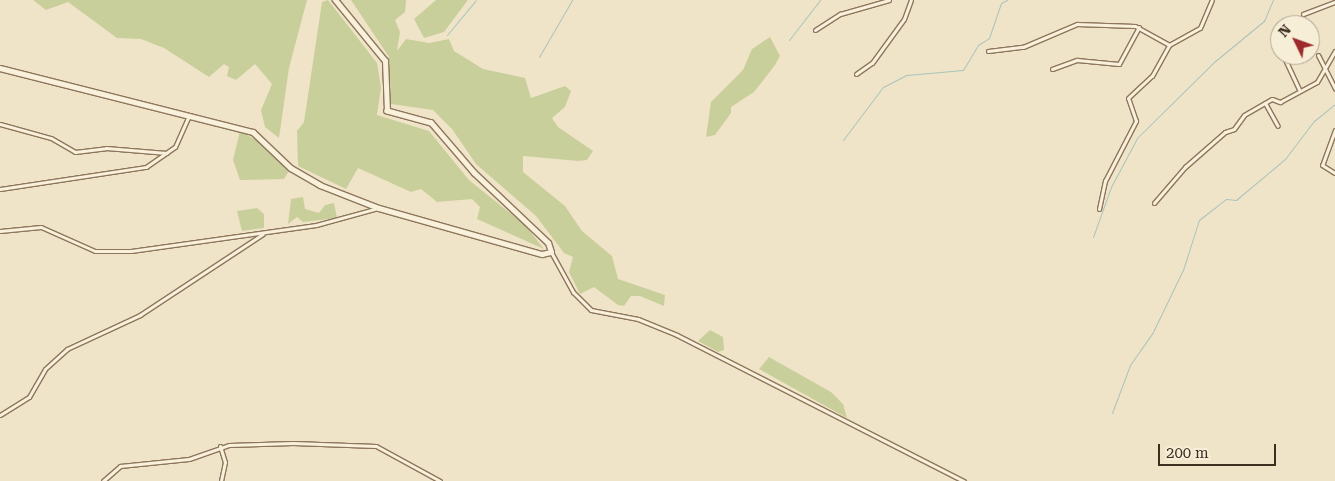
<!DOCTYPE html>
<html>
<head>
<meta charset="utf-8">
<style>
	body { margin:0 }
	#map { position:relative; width:1335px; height:481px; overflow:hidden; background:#f0e4c8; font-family:"Roboto Serif",serif }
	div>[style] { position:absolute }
	.green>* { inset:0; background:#c9cf9b }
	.stream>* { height:1px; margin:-0.5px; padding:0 0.5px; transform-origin:0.5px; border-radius:0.5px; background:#a9c4bc }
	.roads { filter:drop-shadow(1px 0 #8d765c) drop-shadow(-1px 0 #8d765c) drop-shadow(0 1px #8d765c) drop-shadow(0 -1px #8d765c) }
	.minor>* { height:3px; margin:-1.5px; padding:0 1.5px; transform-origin:1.5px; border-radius:1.5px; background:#faf1dc }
	.secondary>* { height:4.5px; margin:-2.25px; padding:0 2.25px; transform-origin:2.25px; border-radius:2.25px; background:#faf1dc }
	span { translate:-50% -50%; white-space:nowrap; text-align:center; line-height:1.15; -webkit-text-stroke:5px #f7eed8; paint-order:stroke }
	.north { position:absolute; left:1270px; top:15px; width:50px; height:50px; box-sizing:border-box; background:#f7eed8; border:1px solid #ada18e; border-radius:50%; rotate:312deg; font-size:14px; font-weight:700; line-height:20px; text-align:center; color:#3d2e20 }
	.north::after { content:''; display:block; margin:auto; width:18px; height:22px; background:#9e2a2b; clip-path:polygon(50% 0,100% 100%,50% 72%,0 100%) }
	.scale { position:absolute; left:1158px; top:444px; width:118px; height:22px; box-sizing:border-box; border:2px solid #3d2e20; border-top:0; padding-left:6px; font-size:15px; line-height:18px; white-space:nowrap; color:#3d2e20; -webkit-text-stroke:4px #f7eed8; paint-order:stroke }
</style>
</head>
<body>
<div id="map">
	<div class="green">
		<i style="clip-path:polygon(33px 0,307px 0,289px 68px,279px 138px,265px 127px,261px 110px,272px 84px,255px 64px,236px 80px,227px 76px,229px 67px,224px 64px,209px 77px,164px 48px,141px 39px,117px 38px,68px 2px,46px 10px)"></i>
		<i style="clip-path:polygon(328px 0,377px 63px,381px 88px,377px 115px,429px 131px,469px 180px,525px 225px,544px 249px,477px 219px,480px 207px,472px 199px,437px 202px,421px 189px,411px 192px,358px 168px,346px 189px,298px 166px,297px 131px,304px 122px,322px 2px)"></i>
		<i style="clip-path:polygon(351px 0,406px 0,405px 12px,395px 20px,400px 32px,397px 51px,406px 39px,429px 43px,449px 39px,454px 51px,483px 69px,525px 78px,531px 98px,565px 86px,571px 91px,565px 107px,552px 118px,558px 127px,593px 151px,587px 160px,578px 161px,523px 156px,523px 172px,565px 206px,582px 231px,612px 256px,618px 279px,665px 295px,664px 306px,640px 296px,631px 296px,624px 306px,618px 305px,594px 287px,580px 294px,569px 272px,573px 257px,564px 253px,536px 216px,476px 164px,452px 129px,433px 110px,391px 104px,389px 57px)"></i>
		<i style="clip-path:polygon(436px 0,468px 0,444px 32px,424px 38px,414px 19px)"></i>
		<i style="clip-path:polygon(770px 37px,780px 56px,775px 65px,754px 92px,731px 107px,731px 113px,715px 135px,706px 137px,711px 102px,743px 70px,752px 49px)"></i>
		<i style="clip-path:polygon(240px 131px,272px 149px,289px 171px,284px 179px,240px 180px,233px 160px)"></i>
		<i style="clip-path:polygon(303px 197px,305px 209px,319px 213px,325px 205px,334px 203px,337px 218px,303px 222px,297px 217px,288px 224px,291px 199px)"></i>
		<i style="clip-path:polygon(257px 208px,264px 214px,264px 228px,242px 231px,237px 211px)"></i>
		<i style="clip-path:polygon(710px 330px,723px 337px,724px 350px,718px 352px,698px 341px)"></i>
		<i style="clip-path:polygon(769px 357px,831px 392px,843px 404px,847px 418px,759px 369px)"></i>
	</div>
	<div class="stream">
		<i style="left:447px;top:35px;width:45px;rotate:-50.4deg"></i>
		<i style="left:789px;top:40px;width:51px;rotate:-52.2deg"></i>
		<i style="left:539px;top:57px;width:66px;rotate:-59.9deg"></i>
		<i style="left:843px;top:140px;width:66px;rotate:-53deg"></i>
		<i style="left:883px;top:87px;width:27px;rotate:-27deg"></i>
		<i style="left:907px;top:75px;width:56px;rotate:-5.1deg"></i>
		<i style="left:963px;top:70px;width:29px;rotate:-59deg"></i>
		<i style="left:978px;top:45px;width:13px;rotate:-32deg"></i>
		<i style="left:989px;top:38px;width:37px;rotate:-71deg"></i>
		<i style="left:1001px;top:3px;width:7px;rotate:-27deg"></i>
		<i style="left:1093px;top:237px;width:53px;rotate:-70.2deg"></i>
		<i style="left:1111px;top:187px;width:55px;rotate:-62deg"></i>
		<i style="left:1137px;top:138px;width:108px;rotate:-44.6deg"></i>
		<i style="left:1214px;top:62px;width:65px;rotate:-39.4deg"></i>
		<i style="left:1264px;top:21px;width:23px;rotate:-67deg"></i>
		<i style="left:1112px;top:413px;width:51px;rotate:-69.4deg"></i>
		<i style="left:1130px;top:365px;width:38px;rotate:-55deg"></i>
		<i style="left:1152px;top:334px;width:71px;rotate:-64.2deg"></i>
		<i style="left:1183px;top:270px;width:52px;rotate:-72.3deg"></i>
		<i style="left:1199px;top:220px;width:34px;rotate:-38deg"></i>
		<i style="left:1226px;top:199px;width:10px;rotate:6deg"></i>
		<i style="left:1236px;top:200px;width:64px;rotate:-39.9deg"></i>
		<i style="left:1285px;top:159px;width:48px;rotate:-52.7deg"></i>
		<i style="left:1314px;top:121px;width:27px;rotate:-39deg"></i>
	</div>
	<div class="roads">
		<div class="minor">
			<i style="left:1303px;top:14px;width:34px;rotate:-21deg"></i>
			<i style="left:815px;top:30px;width:30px;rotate:-33deg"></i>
			<i style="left:840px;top:14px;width:51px;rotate:-15.9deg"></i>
			<i style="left:988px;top:51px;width:35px;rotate:-7deg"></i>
			<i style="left:1023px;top:47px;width:59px;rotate:-23.1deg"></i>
			<i style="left:1077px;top:24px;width:58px;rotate:2deg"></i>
			<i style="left:1135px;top:26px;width:39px;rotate:29deg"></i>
			<i style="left:1283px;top:55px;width:38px;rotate:65deg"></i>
			<i style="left:1318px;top:55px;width:38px;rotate:63deg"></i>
			<i style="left:1052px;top:69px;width:27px;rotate:-20deg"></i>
			<i style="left:1077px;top:60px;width:42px;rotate:5.4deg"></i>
			<i style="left:1119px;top:64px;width:42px;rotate:-61.6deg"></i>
			<i style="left:856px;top:74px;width:19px;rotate:-35deg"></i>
			<i style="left:872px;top:63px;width:54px;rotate:-54deg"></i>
			<i style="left:904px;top:19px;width:20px;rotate:-70deg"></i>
			<i style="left:1265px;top:103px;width:26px;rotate:61deg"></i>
			<i style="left:0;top:124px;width:53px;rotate:15.4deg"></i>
			<i style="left:51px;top:138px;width:28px;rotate:30deg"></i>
			<i style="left:75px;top:152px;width:31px;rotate:-7deg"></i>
			<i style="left:106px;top:148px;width:61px;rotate:4.7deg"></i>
			<i style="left:1335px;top:130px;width:37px;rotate:110deg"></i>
			<i style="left:1322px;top:165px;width:15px;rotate:32deg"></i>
			<i style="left:0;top:189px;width:148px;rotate:-8.6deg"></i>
			<i style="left:146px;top:167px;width:35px;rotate:-35deg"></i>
			<i style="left:175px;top:147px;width:34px;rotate:-66deg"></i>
			<i style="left:1154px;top:203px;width:48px;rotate:-49.3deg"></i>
			<i style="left:1185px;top:167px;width:53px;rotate:-41.2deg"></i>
			<i style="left:1225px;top:132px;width:9px;rotate:-18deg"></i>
			<i style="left:1234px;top:129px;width:17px;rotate:-54deg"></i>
			<i style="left:1244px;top:115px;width:32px;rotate:-30deg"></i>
			<i style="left:1272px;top:99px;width:9px;rotate:21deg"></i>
			<i style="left:1280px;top:102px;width:42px;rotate:-28.4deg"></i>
			<i style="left:1317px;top:82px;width:36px;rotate:-60deg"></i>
			<i style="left:1099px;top:209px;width:29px;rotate:-78deg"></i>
			<i style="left:1105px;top:181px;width:68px;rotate:-62.7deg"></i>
			<i style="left:1136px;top:121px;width:24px;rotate:-109deg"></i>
			<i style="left:1128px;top:98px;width:33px;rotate:-43deg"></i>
			<i style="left:1152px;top:76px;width:35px;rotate:-61deg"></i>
			<i style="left:1169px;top:45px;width:35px;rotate:-29deg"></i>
			<i style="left:1200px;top:28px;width:30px;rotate:-67deg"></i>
			<i style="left:0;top:231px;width:41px;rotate:-5.6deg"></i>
			<i style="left:41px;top:227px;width:59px;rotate:24deg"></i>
			<i style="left:95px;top:251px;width:36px"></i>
			<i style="left:131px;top:251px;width:187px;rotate:-8deg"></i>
			<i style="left:316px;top:225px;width:64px;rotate:-15.3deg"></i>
			<i style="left:551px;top:252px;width:46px;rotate:61.2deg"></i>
			<i style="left:573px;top:292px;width:25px;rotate:45deg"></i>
			<i style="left:591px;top:310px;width:48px;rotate:10.8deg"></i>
			<i style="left:638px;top:319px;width:42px;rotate:22.3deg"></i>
			<i style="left:677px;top:335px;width:322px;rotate:27deg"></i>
			<i style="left:0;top:415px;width:34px;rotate:-32deg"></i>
			<i style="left:29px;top:397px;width:32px;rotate:-60deg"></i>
			<i style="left:45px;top:369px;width:30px;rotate:-42deg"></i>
			<i style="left:67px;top:349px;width:81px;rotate:-25deg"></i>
			<i style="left:140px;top:315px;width:147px;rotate:-33.4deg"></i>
			<i style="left:220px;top:446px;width:17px;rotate:73deg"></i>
			<i style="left:225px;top:462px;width:19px;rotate:102deg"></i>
			<i style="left:103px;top:481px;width:23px;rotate:-41deg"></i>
			<i style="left:120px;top:466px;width:69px;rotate:-5.8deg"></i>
			<i style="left:189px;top:459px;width:42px;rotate:-19.3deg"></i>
			<i style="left:229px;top:445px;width:64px;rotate:-1.8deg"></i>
			<i style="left:293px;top:443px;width:83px;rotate:2.1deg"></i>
			<i style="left:376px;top:446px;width:73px;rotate:28.7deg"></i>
		</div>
		<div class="secondary">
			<i style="left:0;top:68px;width:261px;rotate:14.2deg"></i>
			<i style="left:253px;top:132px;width:52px;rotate:43.5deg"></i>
			<i style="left:291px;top:168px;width:34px;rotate:30deg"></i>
			<i style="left:320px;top:185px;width:63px;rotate:21.3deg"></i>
			<i style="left:379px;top:208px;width:169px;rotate:15.8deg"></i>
			<i style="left:542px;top:254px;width:9px;rotate:-13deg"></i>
			<i style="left:551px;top:252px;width:9px;rotate:-108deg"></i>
			<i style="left:548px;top:243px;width:102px;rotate:-136.6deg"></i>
			<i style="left:474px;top:173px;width:66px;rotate:-130.7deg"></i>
			<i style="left:431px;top:123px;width:46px;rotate:-164.7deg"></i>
			<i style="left:387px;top:111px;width:50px;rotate:-92.3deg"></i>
			<i style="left:385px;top:61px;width:79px;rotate:-129.3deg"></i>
		</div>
	</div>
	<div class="north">N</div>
	<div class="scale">200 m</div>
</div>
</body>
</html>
